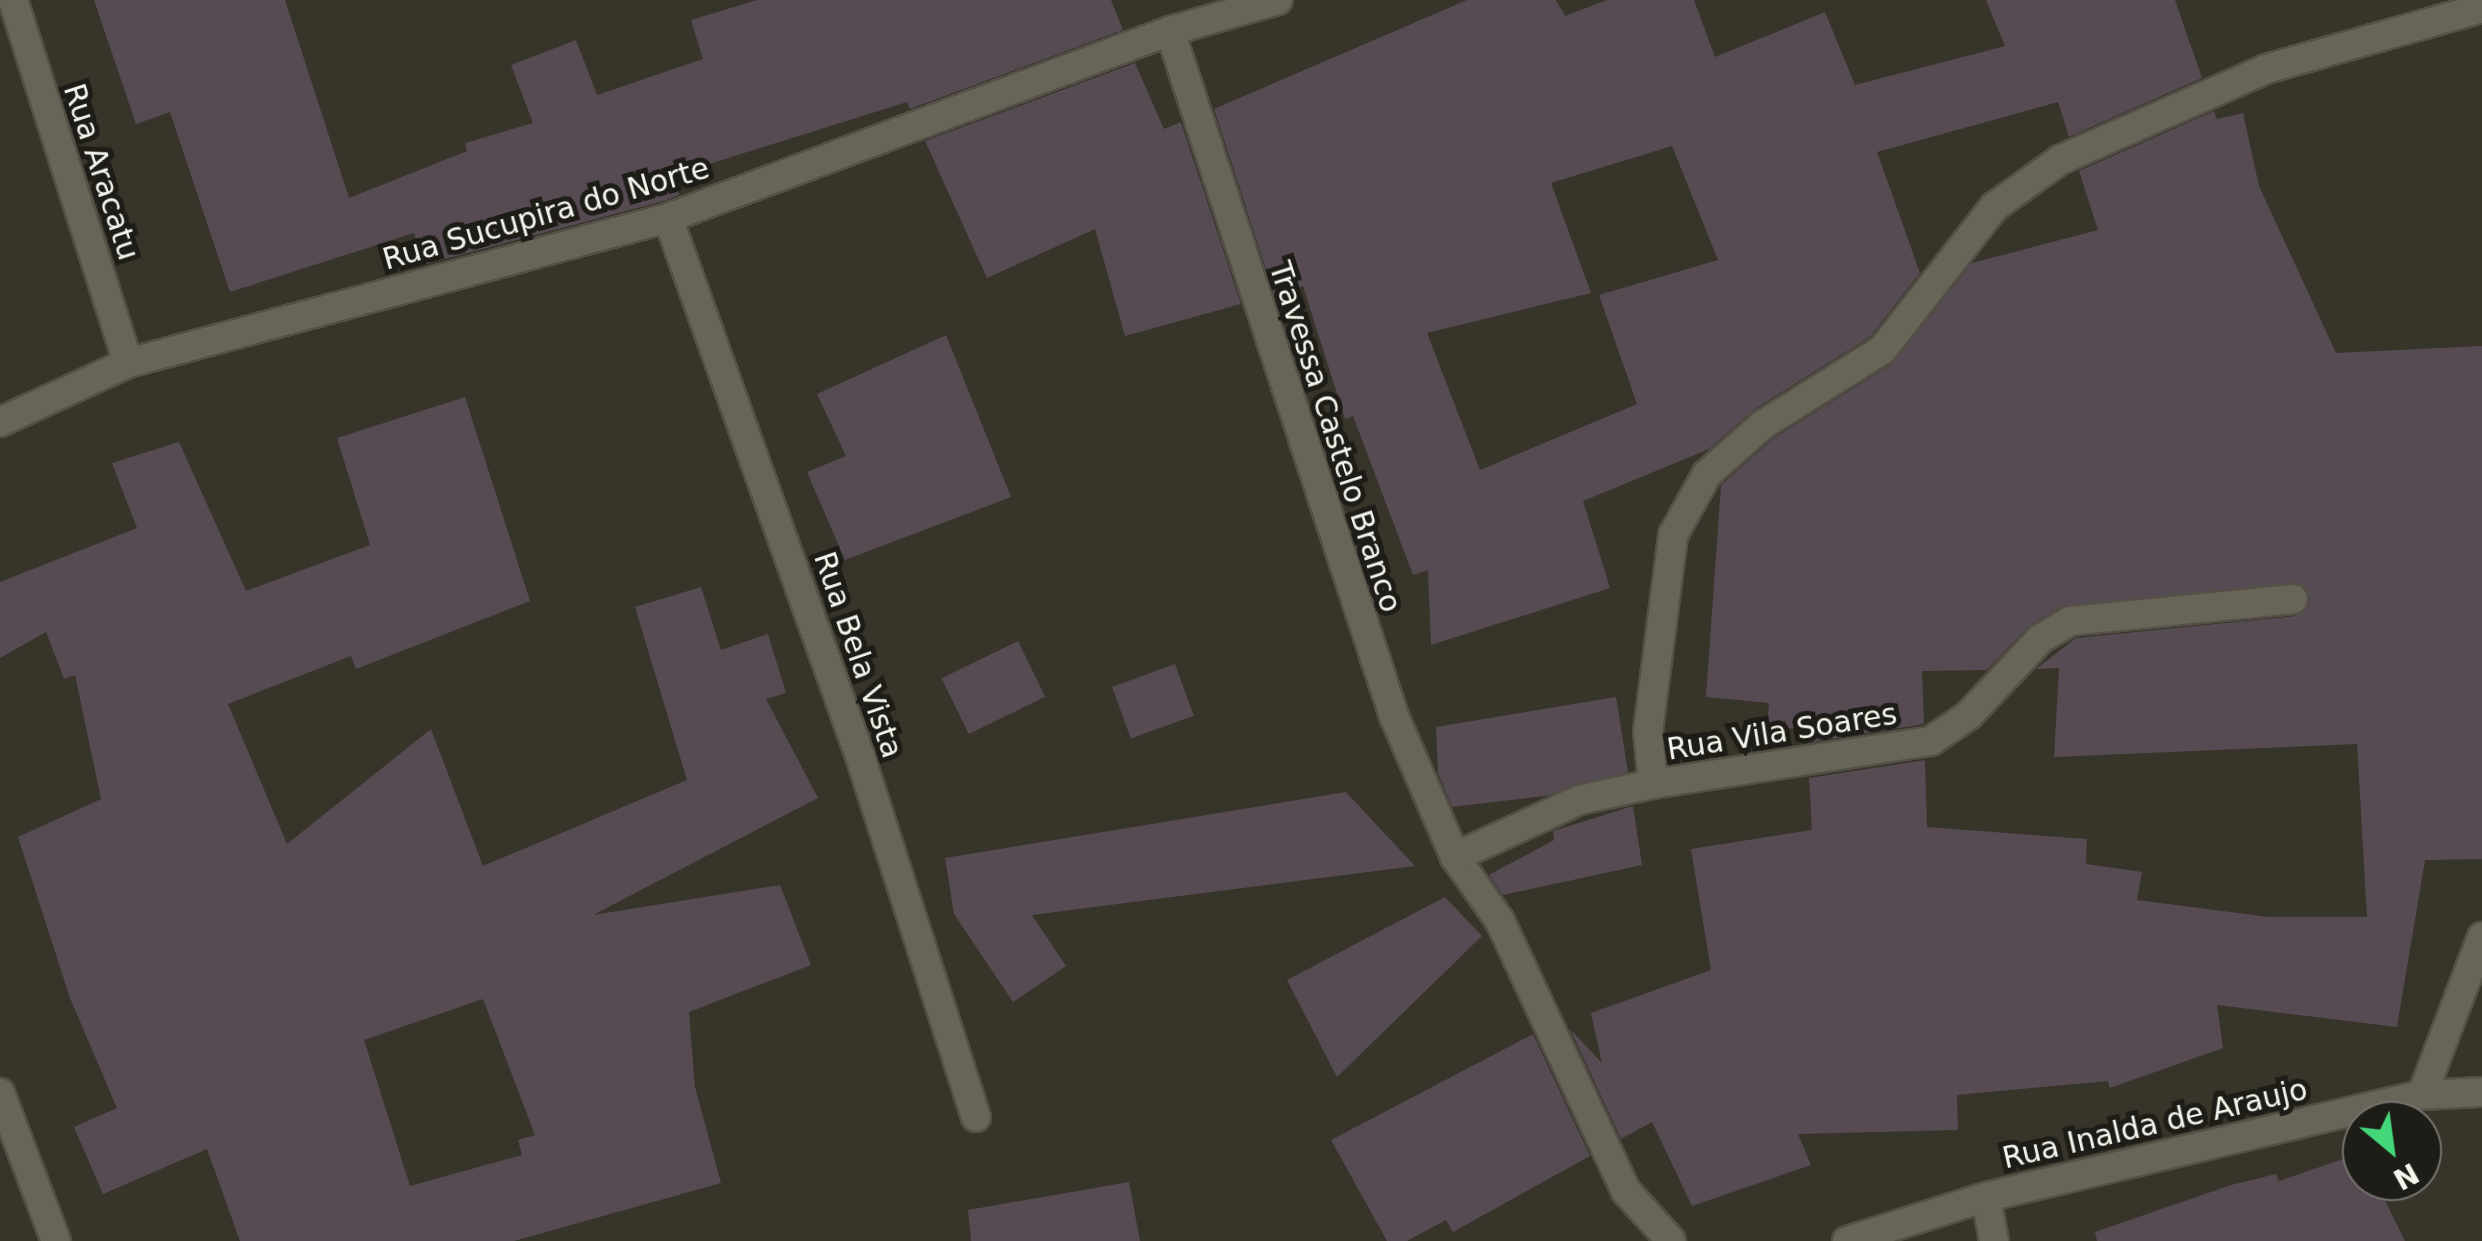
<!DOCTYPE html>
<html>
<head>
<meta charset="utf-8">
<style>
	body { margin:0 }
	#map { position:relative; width:2482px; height:1241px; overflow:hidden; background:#373429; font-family:"DejaVu Sans",sans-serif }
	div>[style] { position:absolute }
	.building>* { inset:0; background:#574b53; transform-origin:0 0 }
	.roads { filter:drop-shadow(2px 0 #535046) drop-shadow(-2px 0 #535046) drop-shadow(0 2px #535046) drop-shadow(0 -2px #535046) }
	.minor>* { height:28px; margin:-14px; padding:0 14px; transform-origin:14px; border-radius:14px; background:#686558 }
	span { translate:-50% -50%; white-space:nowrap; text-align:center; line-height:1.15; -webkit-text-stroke:10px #1d1c17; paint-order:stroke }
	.street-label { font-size:30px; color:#f6f5ed }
	.north { position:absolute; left:2342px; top:1101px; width:100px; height:100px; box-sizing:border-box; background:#1d1c17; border:2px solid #74736d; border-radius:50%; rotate:151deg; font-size:28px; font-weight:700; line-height:40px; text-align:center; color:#f6f5ed }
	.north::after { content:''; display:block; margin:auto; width:35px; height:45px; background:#44d77a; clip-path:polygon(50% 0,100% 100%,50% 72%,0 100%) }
</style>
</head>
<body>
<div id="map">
	<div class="building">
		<i style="clip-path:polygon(94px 0,285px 0,349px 198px,467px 151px,465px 143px,533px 123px,511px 65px,576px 40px,597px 95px,703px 59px,691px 20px,757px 0,1111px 0,1123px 30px,910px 109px,907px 102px,674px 175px,679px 195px,664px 201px,426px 264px,414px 233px,230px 292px,170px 112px,136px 124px)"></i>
		<i style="clip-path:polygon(evenodd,1467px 0,1556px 0,1565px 16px,1607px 0,1694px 0,1715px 57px,1825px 12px,1855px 85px,2005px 46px,1986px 0,2175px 0,2202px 78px,2069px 137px,2058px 102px,1877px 152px,1920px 273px,1870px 337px,1755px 409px,1709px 449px,1583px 501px,1610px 588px,1431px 645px,1428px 570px,1413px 575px,1353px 416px,1345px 419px,1303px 286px,1274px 294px,1214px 109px,1467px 0,1672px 146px,1718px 260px,1599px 295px,1637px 404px,1480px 470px,1427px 333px,1591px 293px,1551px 183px,1672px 146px)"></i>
		<i style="clip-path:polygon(1135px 63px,1164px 129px,1181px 122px,1241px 304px,1125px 336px,1095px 229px,987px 278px,925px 141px)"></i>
		<i style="clip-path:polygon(2214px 111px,2217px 119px,2243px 113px,2259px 186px,2336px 353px,2482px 346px,2482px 859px,2425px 860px,2397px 1027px,2217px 1005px,2223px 1048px,2110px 1088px,2108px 1081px,1957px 1095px,1958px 1130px,1798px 1134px,1811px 1165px,1692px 1206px,1652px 1122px,1621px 1139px,1570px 1029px,1602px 1063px,1591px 1013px,1711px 970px,1691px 849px,1812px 830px,1809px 778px,1925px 760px,1927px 827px,2087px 839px,2086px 864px,2142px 872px,2137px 900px,2269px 917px,2367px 917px,2357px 744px,2054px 757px,2059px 668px,2036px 669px,2076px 638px,2296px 616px,2310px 598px,2299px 583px,2062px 606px,2028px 627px,1987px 670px,1922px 671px,1924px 724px,1806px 743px,1806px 730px,1767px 726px,1769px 703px,1706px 697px,1721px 485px,1774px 438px,1892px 364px,1972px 263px,2098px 230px,2079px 171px)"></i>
		<i style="clip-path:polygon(946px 335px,1011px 497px,845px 560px,807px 472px,846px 456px,817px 394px)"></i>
		<i style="clip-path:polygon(evenodd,465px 397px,530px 601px,356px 669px,351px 656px,228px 704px,287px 844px,431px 729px,483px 866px,687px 780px,635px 607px,701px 587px,721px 650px,768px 634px,786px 693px,766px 699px,818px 798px,593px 915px,780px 885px,811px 965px,689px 1012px,695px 1087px,721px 1183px,514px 1241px,240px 1241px,207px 1149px,103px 1194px,74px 1127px,117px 1108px,70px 998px,18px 837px,101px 799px,75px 675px,64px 679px,46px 632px,0 658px,0 582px,137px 528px,112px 463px,179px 442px,246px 591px,370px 545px,337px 438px,465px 397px,483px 999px,535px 1135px,518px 1140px,522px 1155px,410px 1186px,364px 1040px,483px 999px)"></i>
		<i style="left:1018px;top:641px;width:62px;height:85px;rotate:64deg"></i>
		<i style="left:1175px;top:664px;width:55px;height:67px;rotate:70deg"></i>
		<i style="clip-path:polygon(1616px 697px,1628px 772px,1545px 796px,1452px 807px,1438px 773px,1436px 727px)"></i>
		<i style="clip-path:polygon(1346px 792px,1415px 866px,1032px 915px,1066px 966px,1013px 1002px,954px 914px,945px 858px)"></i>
		<i style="clip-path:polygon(1633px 806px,1642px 865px,1503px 895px,1489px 875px,1554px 840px,1553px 831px)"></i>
		<i style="clip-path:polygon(1445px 897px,1482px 936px,1337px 1077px,1287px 980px)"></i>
		<i style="clip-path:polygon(1533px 1034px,1590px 1156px,1453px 1232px,1446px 1220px,1407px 1241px,1387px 1241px,1331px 1140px)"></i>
		<i style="clip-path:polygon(2361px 1153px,2362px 1181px,2375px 1181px,2405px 1241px,2097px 1241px,2095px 1232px,2231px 1185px,2276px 1174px,2279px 1181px)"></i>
		<i style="clip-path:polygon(1129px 1182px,1140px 1241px,971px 1241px,968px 1210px)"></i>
	</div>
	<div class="roads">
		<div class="minor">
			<i style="left:13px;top:0;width:381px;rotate:72.4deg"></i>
			<i style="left:1170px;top:31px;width:721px;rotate:71.89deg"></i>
			<i style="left:1394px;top:716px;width:154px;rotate:66.6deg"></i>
			<i style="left:1455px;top:857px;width:78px;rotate:54.9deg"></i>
			<i style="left:1500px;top:921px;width:298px;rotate:65deg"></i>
			<i style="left:1626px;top:1191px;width:67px;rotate:48deg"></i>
			<i style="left:668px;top:218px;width:571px;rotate:70.36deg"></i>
			<i style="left:860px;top:756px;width:379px;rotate:72.2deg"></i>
			<i style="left:0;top:422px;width:141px;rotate:-24.7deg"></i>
			<i style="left:128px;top:363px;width:559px;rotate:-15.03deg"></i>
			<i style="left:668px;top:218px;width:536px;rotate:-20.43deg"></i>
			<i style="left:1170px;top:31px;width:112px;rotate:-16deg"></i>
			<i style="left:1653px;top:784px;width:281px;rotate:-8.8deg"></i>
			<i style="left:1931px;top:741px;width:46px;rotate:-34.4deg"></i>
			<i style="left:1969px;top:715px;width:104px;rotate:-46.9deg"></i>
			<i style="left:2040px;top:639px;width:35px;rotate:-31deg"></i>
			<i style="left:2070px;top:621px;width:224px;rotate:-5.6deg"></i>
			<i style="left:1455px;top:857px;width:136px;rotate:-24.7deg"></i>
			<i style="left:1579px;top:800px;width:76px;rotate:-12.2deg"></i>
			<i style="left:1653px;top:784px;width:53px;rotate:-95.4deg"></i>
			<i style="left:1648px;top:731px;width:198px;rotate:-82.7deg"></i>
			<i style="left:1673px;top:535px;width:70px;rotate:-60.9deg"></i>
			<i style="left:1707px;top:474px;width:76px;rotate:-41.3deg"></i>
			<i style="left:1764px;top:424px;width:139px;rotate:-32.1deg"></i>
			<i style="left:1882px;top:350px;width:182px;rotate:-51.9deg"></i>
			<i style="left:1994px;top:207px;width:81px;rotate:-35.5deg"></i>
			<i style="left:2060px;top:160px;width:225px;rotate:-23.8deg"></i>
			<i style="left:2266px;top:69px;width:224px;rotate:-15.8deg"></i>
			<i style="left:0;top:1093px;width:158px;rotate:69.3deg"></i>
			<i style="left:2422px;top:1095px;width:169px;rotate:-69.2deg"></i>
			<i style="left:1986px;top:1197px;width:45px;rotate:79.7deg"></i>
			<i style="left:1847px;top:1241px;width:146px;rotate:-17.6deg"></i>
			<i style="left:1986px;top:1197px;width:448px;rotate:-13.2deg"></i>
			<i style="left:2422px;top:1095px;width:60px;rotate:-2.9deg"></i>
		</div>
	</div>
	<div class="street-label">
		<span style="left:101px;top:172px;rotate:72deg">Rua Aracatu</span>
		<span style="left:546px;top:214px;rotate:-16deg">Rua Sucupira do Norte</span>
		<span style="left:1335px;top:437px;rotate:72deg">Travessa Castelo Branco</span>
		<span style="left:858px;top:655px;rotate:71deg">Rua Bela Vista</span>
		<span style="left:1782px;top:732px;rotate:-9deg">Rua Vila Soares</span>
		<span style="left:2155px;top:1124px;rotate:-13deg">Rua Inalda de Araujo</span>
	</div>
	<div class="north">N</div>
</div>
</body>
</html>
